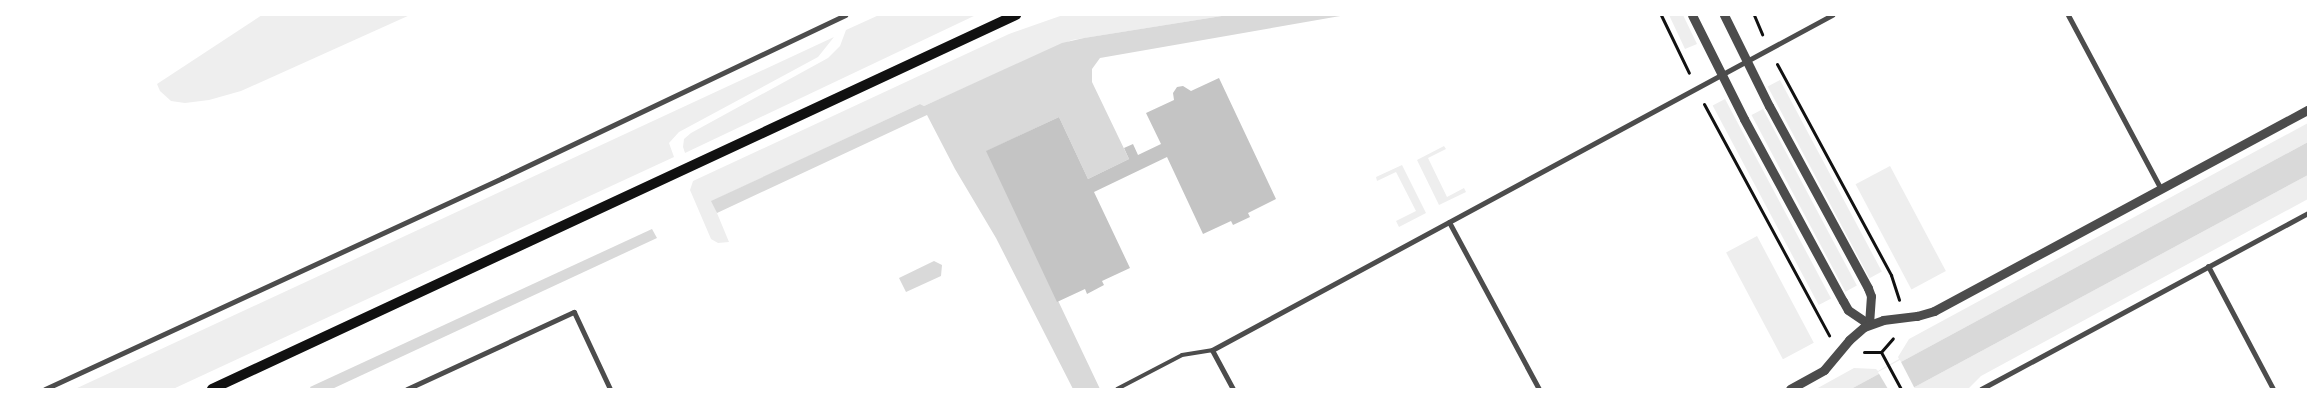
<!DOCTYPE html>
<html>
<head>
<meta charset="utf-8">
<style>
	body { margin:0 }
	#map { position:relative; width:2323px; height:404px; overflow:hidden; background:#fff; font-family:"Varela Round",sans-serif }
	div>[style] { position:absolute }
	.green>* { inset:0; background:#eee; transform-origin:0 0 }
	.water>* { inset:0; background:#d9d9d9 }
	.pier>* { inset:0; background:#fff }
	.building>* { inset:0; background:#c4c4c4 }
	.path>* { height:3px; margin:-1.5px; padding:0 1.5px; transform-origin:1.5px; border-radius:1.5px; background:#111 }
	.service>* { height:4px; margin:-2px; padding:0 2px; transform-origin:2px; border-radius:2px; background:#4c4c4c }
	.minor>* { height:5px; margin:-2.5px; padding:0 2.5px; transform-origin:2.5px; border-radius:2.5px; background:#4c4c4c }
	.tertiary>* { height:9px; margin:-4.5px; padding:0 4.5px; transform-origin:4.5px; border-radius:4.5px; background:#4c4c4c }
	.secondary>* { height:10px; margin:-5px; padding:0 5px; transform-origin:5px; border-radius:5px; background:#111 }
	span { translate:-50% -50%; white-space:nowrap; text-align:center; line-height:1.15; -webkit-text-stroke:4px #fff; paint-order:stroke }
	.frame { position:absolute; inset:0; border:16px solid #fff; pointer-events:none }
</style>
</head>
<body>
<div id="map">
	<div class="green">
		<i style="clip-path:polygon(262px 15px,410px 15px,241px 91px,209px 100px,185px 103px,171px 101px,160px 91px,157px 84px)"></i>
		<i style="clip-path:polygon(879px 15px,976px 15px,685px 153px,683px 147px,684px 139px,691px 133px,828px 58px,840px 46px,846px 30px)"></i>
		<i style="clip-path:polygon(1063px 15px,1228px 15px,1072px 40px,924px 106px,920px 104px,712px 201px,729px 242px,718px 243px,711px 239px,690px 190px,693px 181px,1009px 34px)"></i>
		<i style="clip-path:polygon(1669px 15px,1683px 15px,1697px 44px,1685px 49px)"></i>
		<i style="clip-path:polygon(834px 37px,818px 57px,679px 132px,669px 143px,674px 157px,173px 389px,75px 389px)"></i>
		<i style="left:1780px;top:80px;width:217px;height:14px;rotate:62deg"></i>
		<i style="left:1725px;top:99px;width:226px;height:14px;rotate:62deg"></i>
		<i style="left:1763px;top:109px;width:200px;height:13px;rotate:62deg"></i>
		<i style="clip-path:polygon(2308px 123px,2308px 142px,1851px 389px,1816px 389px,1854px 368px,1876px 369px,1878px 371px,1899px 359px,1898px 357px,1909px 339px)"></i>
		<i style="clip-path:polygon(1444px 146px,1446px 149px,1428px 158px,1447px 197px,1464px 188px,1466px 192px,1439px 205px,1417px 160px)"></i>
		<i style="clip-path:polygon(1402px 165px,1426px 213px,1399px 227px,1396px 221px,1416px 211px,1396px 172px,1377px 181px,1376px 177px)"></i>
		<i style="left:1890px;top:166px;width:119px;height:39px;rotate:62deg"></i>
		<i style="clip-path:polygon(2308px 175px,2308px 199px,1981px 376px,1968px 389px,1911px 389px)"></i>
		<i style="left:1757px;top:236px;width:121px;height:35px;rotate:62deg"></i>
	</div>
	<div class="water">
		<i style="clip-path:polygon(1228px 15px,1346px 15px,1100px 58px,1092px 69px,1092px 82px,1129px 159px,1088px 179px,1059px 117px,987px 151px,1100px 389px,1073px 389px,996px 238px,955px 169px,927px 115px,717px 213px,711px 201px,920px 104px,924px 106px,1062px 43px,1084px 38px)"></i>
		<i style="clip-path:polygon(2308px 142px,2308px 175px,1911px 389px,1851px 389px)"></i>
		<i style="clip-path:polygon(652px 229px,657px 238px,332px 389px,311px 389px,310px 387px)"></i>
		<i style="clip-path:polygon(934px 261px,942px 265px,941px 276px,906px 292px,899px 278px)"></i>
	</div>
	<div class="pier">
		<i style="clip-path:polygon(1900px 360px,1915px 389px,1888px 389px,1878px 372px)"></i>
	</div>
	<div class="building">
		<i style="clip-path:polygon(1219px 78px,1276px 199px,1248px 213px,1250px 217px,1233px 225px,1231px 221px,1203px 234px,1167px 157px,1094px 192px,1130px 268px,1102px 281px,1104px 285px,1087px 294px,1085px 289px,1057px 302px,986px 151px,1059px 117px,1088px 179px,1129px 159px,1124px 148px,1133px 144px,1138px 155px,1161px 144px,1146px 113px,1174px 100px,1173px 93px,1177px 87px,1183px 86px,1191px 91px)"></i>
	</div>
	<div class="path">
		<i style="left:1661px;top:15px;width:64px;rotate:64.2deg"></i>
		<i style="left:1754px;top:15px;width:21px;rotate:67deg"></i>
		<i style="left:1777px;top:64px;width:240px;rotate:61.6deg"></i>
		<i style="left:1891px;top:275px;width:26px;rotate:72deg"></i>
		<i style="left:1704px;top:104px;width:263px;rotate:61.6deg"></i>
		<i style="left:1864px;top:352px;width:17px"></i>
		<i style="left:1881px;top:352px;width:18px;rotate:-49deg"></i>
		<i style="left:1881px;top:352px;width:42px;rotate:61.6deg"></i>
	</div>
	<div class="service">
		<i style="left:1117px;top:389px;width:73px;rotate:-27.6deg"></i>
		<i style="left:1182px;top:355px;width:30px;rotate:-9deg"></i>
	</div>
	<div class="minor">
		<i style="left:2068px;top:15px;width:197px;rotate:61.9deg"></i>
		<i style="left:1449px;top:222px;width:190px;rotate:61.7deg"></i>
		<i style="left:2208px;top:266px;width:139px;rotate:62.1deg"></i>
		<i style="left:45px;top:389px;width:503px;rotate:-24.78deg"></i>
		<i style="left:502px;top:178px;width:380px;rotate:-25.4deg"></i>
		<i style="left:407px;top:389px;width:184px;rotate:-24.8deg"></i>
		<i style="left:574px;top:312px;width:85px;rotate:64.9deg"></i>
		<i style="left:1233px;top:389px;width:44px;rotate:-118.3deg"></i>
		<i style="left:1212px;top:350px;width:705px;rotate:-28.38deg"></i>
		<i style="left:1981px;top:389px;width:371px;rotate:-28.3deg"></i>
	</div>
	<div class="tertiary">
		<i style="left:1692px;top:15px;width:116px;rotate:63.4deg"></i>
		<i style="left:1744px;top:119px;width:207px;rotate:61.5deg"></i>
		<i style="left:1843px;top:301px;width:10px;rotate:61deg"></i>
		<i style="left:1848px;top:310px;width:25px;rotate:34deg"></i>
		<i style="left:1869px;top:324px;width:28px;rotate:-86deg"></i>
		<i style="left:1871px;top:296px;width:9px;rotate:-111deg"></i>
		<i style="left:1868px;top:288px;width:207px;rotate:-118.5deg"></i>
		<i style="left:1769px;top:106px;width:102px;rotate:-116.3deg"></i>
		<i style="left:1790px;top:389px;width:39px;rotate:-29deg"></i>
		<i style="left:1824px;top:370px;width:39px;rotate:-50deg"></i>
		<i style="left:1849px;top:340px;width:20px;rotate:-41deg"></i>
		<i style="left:1864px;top:327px;width:20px;rotate:-20deg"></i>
		<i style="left:1883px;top:320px;width:34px;rotate:-7deg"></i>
		<i style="left:1917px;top:316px;width:18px;rotate:-16deg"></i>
		<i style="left:1934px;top:311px;width:425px;rotate:-28.3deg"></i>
	</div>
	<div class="secondary">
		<i style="left:212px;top:389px;width:887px;rotate:-24.95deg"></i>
	</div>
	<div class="frame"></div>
</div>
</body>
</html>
